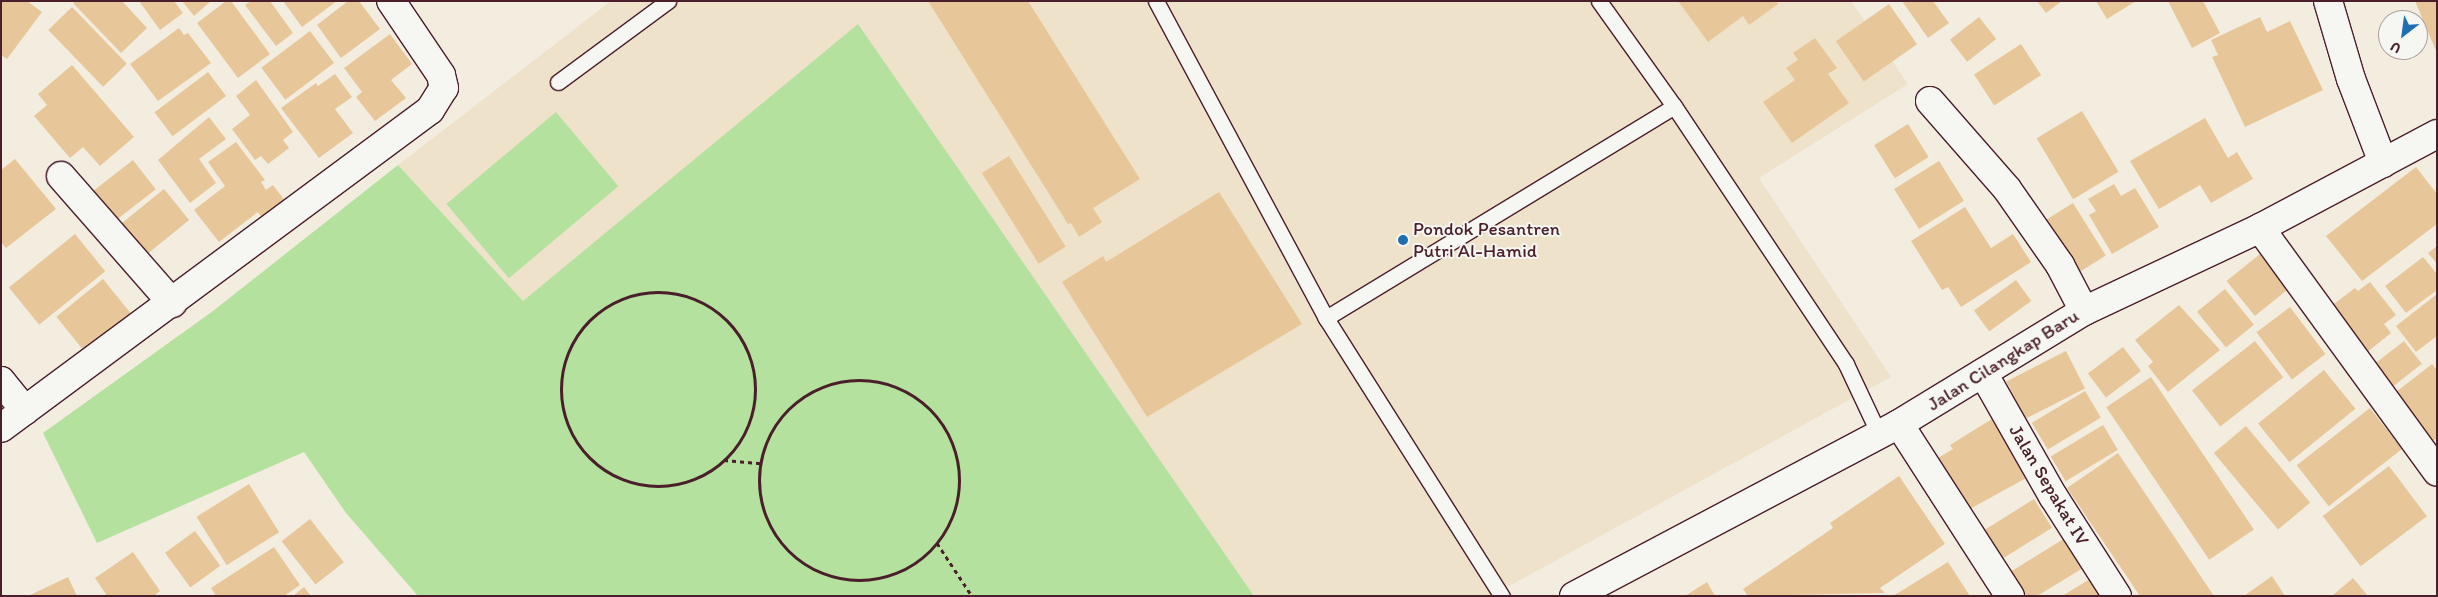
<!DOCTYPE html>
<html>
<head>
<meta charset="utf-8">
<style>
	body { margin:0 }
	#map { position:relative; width:2438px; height:597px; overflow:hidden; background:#f3ede0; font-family:Itim,sans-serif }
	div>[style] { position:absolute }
	.built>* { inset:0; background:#efe2cb }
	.green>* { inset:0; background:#b5e19e; transform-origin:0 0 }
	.building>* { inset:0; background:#e7c799; transform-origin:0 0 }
	.path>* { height:3px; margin-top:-1.5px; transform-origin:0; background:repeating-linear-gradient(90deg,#4a1f2b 0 4px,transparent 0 8px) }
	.path>.ring { margin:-1.5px; padding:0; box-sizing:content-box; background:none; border:3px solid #4a1f2b; border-radius:50% }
	.roads { filter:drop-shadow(1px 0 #4a1f2b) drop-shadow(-1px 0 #4a1f2b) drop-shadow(0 1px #4a1f2b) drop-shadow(0 -1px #4a1f2b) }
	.lane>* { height:15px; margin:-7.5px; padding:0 7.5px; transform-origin:7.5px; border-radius:7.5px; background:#f6f6f2 }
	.street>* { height:28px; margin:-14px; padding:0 14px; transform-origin:14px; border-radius:14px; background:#f6f6f2 }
	.secondary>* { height:28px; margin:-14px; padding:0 14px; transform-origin:14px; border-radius:14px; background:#f6f6f2 }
	.dots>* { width:14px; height:14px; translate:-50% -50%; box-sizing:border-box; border:2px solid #f6f6f2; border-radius:50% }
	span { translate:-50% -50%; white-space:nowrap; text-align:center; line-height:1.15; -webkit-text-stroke:4px #f6f6f2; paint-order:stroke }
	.poi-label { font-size:19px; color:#4a1f2b }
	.left { translate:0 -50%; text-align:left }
	.street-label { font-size:19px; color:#4a1f2b }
	.frame { position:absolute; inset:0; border:2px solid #4a1f2b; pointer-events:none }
	.north { position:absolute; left:2378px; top:10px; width:50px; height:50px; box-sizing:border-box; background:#f6f6f2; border:1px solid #b1a0a2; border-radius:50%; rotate:210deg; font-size:14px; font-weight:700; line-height:20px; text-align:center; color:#4a1f2b }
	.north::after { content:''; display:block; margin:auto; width:18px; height:22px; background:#1f6fb2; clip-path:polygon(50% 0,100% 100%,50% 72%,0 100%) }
</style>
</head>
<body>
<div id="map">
	<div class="built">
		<i style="clip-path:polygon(611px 1px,1851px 1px,1908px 84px,1759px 178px,1891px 377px,1491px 596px,1254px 596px,858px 25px,523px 301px,398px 165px)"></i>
	</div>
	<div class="green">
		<i style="clip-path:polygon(858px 24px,1254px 596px,418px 596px,346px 513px,304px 452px,97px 543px,43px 433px,213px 311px,398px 165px,523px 301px)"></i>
		<i style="left:556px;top:112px;width:97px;height:143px;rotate:50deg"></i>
	</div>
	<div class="building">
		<i style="clip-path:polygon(1px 1px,27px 1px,42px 12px,7px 59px,1px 55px)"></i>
		<i style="clip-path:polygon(75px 1px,122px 1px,147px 28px,121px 53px,73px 3px)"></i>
		<i style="clip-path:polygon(139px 1px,174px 1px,183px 13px,160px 30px)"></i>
		<i style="clip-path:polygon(182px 1px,211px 1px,194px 16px)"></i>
		<i style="clip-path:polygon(226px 1px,231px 1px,270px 54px,238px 78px,197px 23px)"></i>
		<i style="clip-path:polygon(251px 1px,270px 1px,293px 33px,276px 46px,245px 5px)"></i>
		<i style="clip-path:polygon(283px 1px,337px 1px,302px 27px)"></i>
		<i style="clip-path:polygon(348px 1px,359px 1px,380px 29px,341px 58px,317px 25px)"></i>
		<i style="clip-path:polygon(928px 1px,1028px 1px,1140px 179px,1093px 208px,1102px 222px,1079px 237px,1071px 223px,1068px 224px)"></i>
		<i style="clip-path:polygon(1678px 1px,1776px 1px,1778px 4px,1749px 25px,1743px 16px,1708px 42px)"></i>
		<i style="clip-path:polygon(1902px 1px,1933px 1px,1949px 23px,1928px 38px)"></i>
		<i style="clip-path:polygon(2037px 1px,2062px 1px,2046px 13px)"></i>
		<i style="clip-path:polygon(2096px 1px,2136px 1px,2107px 19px)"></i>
		<i style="clip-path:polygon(2168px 1px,2203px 1px,2220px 33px,2192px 48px)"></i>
		<i style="clip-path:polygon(2415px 1px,2437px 1px,2437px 53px)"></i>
		<i style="left:1889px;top:4px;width:49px;height:65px;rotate:55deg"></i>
		<i style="left:72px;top:7px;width:79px;height:33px;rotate:46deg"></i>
		<i style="left:1979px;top:17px;width:28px;height:37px;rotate:52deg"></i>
		<i style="clip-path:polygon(2260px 17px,2267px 32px,2290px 21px,2323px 90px,2245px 127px,2212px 57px,2218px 55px,2211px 40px)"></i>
		<i style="clip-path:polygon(179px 28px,184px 35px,188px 33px,211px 63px,158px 101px,130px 64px)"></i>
		<i style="left:310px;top:31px;width:40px;height:61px;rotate:53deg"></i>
		<i style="clip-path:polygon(390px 34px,412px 64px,391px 80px,406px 98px,375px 121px,356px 97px,362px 92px,344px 68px)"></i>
		<i style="clip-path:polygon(1815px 38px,1837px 68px,1828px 74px,1849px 103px,1792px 143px,1763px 102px,1795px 80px,1786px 68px,1798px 60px,1793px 53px)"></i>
		<i style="left:2021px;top:44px;width:37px;height:56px;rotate:57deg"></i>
		<i style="clip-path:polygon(72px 65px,134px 137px,100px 166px,83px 147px,70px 158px,34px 116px,47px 105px,38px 94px)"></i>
		<i style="left:208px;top:72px;width:30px;height:67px;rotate:53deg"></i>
		<i style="clip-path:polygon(335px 74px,352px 97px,335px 109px,353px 133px,319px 158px,281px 108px,316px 83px,318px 86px)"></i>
		<i style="clip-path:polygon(256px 80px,293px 132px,283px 140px,289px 148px,268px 164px,261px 156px,255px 160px,232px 129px,250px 115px,236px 96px)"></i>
		<i style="left:2082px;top:111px;width:71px;height:53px;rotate:59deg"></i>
		<i style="clip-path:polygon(209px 117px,226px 139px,199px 159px,216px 183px,190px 203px,158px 160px)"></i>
		<i style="clip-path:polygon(2205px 118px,2228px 158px,2237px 152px,2253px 179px,2211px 203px,2200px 185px,2159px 209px,2130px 161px)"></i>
		<i style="left:1908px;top:124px;width:39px;height:40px;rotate:58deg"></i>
		<i style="clip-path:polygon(236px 142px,265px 180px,261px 182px,266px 190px,273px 185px,286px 202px,263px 220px,258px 212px,219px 242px,194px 210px,225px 186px,208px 162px)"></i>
		<i style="left:1009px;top:156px;width:107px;height:32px;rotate:58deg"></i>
		<i style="clip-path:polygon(15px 159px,56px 209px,6px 248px,1px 242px,1px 170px)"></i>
		<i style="left:133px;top:160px;width:37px;height:55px;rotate:52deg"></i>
		<i style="left:1939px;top:161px;width:47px;height:53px;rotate:58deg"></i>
		<i style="clip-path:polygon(2416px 167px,2437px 194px,2437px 224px,2362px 281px,2326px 236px)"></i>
		<i style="clip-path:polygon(2114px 184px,2121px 196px,2135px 188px,2159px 227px,2112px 254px,2089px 215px,2096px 211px,2088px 199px)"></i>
		<i style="left:164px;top:189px;width:40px;height:62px;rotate:51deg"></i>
		<i style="clip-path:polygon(1219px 192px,1302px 324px,1147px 417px,1062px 282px,1103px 256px,1106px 262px)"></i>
		<i style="left:2073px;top:203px;width:62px;height:36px;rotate:58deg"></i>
		<i style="clip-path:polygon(1965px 207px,1991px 248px,2013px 234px,2031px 262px,1961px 307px,1948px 287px,1942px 290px,1911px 241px)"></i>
		<i style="left:75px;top:234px;width:48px;height:85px;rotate:51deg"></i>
		<i style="clip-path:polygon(2437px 246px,2437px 264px,2428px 253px)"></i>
		<i style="left:2260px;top:254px;width:45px;height:43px;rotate:51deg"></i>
		<i style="clip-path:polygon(2423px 257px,2437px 274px,2437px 290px,2406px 313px,2385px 286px)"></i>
		<i style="left:103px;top:279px;width:44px;height:60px;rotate:51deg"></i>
		<i style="left:2016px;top:280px;width:26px;height:52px;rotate:54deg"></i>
		<i style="clip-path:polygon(2370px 282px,2396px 315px,2384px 324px,2391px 333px,2366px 353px,2330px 307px,2355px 288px,2358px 291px)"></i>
		<i style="left:2225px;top:289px;width:46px;height:36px;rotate:51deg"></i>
		<i style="clip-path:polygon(2437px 294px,2437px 336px,2416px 352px,2396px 326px)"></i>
		<i style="clip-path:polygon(2179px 305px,2220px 350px,2168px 392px,2148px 366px,2153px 362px,2135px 340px)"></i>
		<i style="left:2290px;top:307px;width:59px;height:42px;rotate:53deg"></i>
		<i style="left:2255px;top:341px;width:46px;height:80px;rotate:52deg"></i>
		<i style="left:2404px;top:341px;width:29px;height:46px;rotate:52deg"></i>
		<i style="left:2123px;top:347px;width:30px;height:44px;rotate:53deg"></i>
		<i style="left:2066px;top:351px;width:42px;height:67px;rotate:63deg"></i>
		<i style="clip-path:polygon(2432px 364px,2437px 370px,2437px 438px,2425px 448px,2387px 399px)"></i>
		<i style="left:2324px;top:370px;width:50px;height:85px;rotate:51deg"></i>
		<i style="left:2151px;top:377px;width:184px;height:54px;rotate:56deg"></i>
		<i style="left:2085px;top:391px;width:31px;height:62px;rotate:59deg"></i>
		<i style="left:2370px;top:408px;width:52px;height:93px;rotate:52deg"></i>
		<i style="clip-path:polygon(2000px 414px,2037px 472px,1959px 515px,1928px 464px,1953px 449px,1950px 445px)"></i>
		<i style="left:2103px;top:425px;width:29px;height:61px;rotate:59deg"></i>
		<i style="left:2246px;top:426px;width:100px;height:42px;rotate:50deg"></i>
		<i style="clip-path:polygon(2118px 453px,2214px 596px,2140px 596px,2067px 488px)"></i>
		<i style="left:2389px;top:466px;width:63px;height:83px;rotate:53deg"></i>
		<i style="clip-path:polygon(1899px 476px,1945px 544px,1880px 588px,1885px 593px,1748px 596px,1743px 589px,1833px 528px,1830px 523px)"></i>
		<i style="left:249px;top:484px;width:57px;height:62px;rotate:58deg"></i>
		<i style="left:2034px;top:499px;width:34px;height:59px;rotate:58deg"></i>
		<i style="left:310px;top:519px;width:55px;height:36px;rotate:52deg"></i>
		<i style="left:195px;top:531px;width:43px;height:37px;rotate:54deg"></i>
		<i style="clip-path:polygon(2070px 535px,2088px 565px,2037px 596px,2021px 596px,2007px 574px)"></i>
		<i style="clip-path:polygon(274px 547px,300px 585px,284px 596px,216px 596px,211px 588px)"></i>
		<i style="clip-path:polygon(133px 552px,160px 591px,154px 596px,107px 596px,95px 578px)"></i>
		<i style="clip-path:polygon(1948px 562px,1970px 596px,1893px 596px)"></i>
		<i style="clip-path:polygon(2272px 576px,2285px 596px,2244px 596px)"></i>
		<i style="clip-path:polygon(68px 577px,77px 596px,28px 596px)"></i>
		<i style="clip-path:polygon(2353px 578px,2368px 596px,2332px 596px)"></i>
		<i style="clip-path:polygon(2090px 579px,2100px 596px,2062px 596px)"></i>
		<i style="clip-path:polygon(1707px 582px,1715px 596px,1685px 596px)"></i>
		<i style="clip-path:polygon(304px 587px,311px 596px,293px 596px)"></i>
	</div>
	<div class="path">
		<i class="ring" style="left:561px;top:292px;width:191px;height:191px"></i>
		<i class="ring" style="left:759px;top:380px;width:197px;height:197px"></i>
		<i style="left:724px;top:460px;width:37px;rotate:5deg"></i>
		<i style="left:937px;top:543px;width:64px;rotate:56.6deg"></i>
	</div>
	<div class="roads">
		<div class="lane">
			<i style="left:1156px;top:1px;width:360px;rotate:61.8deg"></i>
			<i style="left:1326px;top:318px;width:329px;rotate:57.7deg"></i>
			<i style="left:1599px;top:1px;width:129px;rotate:54.5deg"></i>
			<i style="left:1674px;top:106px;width:310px;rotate:56.3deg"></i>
			<i style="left:1846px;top:364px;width:77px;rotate:64.8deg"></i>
			<i style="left:558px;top:82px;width:137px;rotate:-36.4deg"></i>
			<i style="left:1326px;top:318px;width:407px;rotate:-31.3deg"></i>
		</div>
		<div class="street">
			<i style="left:2328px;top:1px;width:81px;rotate:73.6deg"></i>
			<i style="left:2351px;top:79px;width:90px;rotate:69.1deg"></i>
			<i style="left:1930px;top:101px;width:117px;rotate:48.8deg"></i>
			<i style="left:2007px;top:189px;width:93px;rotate:55.1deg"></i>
			<i style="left:2060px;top:265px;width:52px;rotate:62.4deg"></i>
			<i style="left:61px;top:176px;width:169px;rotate:48.8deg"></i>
			<i style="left:2260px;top:228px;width:301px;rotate:54deg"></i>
			<i style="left:1983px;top:373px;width:142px;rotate:60.4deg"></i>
			<i style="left:2053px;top:496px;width:119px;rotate:57.4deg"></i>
			<i style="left:1px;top:381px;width:38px;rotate:51deg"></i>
			<i style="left:1899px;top:424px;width:205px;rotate:57.2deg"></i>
			<i style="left:1px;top:428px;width:534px;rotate:-36.55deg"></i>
			<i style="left:430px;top:110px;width:26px;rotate:-58deg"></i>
			<i style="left:444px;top:88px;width:13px;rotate:-103deg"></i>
			<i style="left:441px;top:75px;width:89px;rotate:-124deg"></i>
		</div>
		<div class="secondary">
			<i style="left:1574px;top:596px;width:368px;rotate:-27.9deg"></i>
			<i style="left:1899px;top:424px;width:217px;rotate:-31.4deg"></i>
			<i style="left:2084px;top:311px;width:195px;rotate:-25.2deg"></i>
			<i style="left:2260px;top:228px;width:200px;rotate:-28deg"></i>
		</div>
	</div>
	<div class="dots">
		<i style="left:1403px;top:240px;background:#1f6fb2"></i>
	</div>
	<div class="poi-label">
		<span class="left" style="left:1413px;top:240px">Pondok Pesantren<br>Putri Al-Hamid</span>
	</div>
	<div class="street-label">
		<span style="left:2003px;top:360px;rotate:-32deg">Jalan Cilangkap Baru</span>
		<span style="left:2049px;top:485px;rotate:59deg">Jalan Sepakat IV</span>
	</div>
	<div class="frame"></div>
	<div class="north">U</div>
</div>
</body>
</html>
